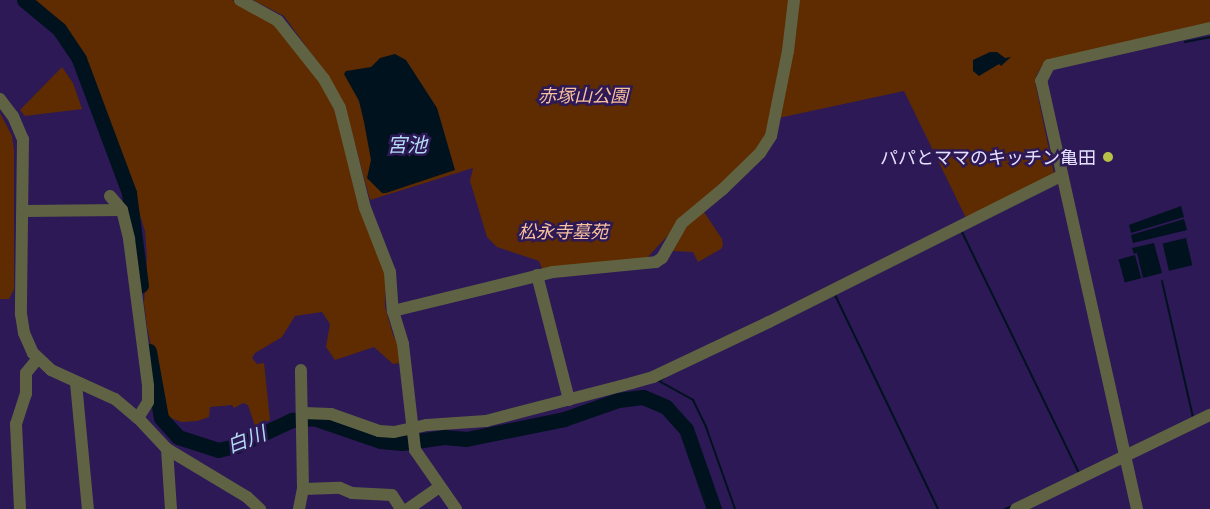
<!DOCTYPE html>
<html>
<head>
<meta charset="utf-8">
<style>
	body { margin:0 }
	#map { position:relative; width:1210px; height:509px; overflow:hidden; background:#2c1955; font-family:"Noto Serif","Noto Sans JP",serif }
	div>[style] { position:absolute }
	.green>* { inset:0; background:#5f2c01 }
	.water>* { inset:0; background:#00121e; transform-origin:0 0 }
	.stream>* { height:2px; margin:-1px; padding:0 1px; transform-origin:1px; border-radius:1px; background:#00121e }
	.river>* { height:15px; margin:-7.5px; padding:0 7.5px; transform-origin:7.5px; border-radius:7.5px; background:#00121e }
	.minor>* { height:12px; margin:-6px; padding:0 6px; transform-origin:6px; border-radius:6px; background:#5f6344 }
	.dots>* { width:16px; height:16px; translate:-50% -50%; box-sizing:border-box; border:3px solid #2c1955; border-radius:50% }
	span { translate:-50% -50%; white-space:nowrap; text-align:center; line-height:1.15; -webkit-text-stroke:5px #2c1955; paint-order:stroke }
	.park-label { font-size:18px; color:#f8c19f; font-style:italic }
	.poi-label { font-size:18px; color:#e5e0fe }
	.right { translate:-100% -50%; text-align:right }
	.water-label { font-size:20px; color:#b3dbf1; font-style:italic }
</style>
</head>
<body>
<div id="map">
	<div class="green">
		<i style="clip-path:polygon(28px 0,232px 0,281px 27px,316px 73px,342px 125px,386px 272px,385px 307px,393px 335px,399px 346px,401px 363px,393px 364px,374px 347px,335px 360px,326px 347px,330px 324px,322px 312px,295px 316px,282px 337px,255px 353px,252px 358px,257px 364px,264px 363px,270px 420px,255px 426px,248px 405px,243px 403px,234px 408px,232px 405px,210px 407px,209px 417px,197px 421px,181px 422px,166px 416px,147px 327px,144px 303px,147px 257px,145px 231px,131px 186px,109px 135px,75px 40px,48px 14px)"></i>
		<i style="clip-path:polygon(253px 0,1210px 0,1210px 23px,1045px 61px,1036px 76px,1035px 82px,1054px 174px,967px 220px,904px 91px,774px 119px,764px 142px,702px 209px,722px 239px,723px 245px,721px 249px,698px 262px,693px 252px,673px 251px,671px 232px,645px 260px,543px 271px,539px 261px,497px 247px,487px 237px,470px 181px,473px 168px,370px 200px,351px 129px,331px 81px,284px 16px)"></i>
		<i style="clip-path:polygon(62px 67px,73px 83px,82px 109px,25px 116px,20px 110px)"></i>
		<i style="clip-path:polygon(0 113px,12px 136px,14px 150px,14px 289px,9px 299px,0 299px)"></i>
	</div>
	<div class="water">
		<i style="clip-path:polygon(990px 52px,997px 52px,1005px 58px,1011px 57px,1001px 66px,999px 64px,979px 76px,973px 71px,973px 60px)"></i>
		<i style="clip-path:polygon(395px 54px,406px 60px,437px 108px,455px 170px,386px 193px,382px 193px,367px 178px,371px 160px,364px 122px,359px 101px,344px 74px,346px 71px,371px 67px,380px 58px)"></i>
		<i style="clip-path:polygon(1181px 206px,1184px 217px,1131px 233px,1129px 225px)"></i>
		<i style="clip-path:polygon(1184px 219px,1187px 230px,1133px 243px,1131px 235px)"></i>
		<i style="left:1186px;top:238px;width:28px;height:24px;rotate:77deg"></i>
		<i style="clip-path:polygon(1154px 243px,1162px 273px,1143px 278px,1137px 253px,1134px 254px,1132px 248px)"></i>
		<i style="left:1135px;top:255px;width:24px;height:17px;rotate:75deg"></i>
	</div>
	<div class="stream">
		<i style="left:1185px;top:42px;width:25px;rotate:-11deg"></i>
		<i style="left:962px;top:232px;width:268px;rotate:64.1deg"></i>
		<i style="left:1162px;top:281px;width:140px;rotate:77.2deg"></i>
		<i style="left:835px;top:295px;width:237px;rotate:64.3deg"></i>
		<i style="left:664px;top:378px;width:6px;rotate:149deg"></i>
		<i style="left:659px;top:381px;width:39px;rotate:29deg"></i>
		<i style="left:693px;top:400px;width:30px;rotate:64deg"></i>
		<i style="left:706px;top:427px;width:87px;rotate:70.5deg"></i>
		<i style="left:1005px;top:509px;width:8px;rotate:-23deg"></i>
	</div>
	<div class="river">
		<i style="left:24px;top:0;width:45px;rotate:39.6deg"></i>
		<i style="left:59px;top:29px;width:36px;rotate:56deg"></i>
		<i style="left:79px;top:59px;width:143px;rotate:69.5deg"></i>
		<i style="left:129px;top:193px;width:93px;rotate:82.6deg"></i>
		<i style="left:149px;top:351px;width:68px;rotate:79.8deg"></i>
		<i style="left:161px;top:418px;width:25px;rotate:48deg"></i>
		<i style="left:178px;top:437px;width:42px;rotate:18deg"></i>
		<i style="left:218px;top:450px;width:18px;rotate:-13deg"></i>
		<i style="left:236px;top:446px;width:62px;rotate:-24.9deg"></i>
		<i style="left:292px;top:420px;width:21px;rotate:-5deg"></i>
		<i style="left:313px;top:418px;width:71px;rotate:18.9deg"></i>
		<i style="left:380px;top:441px;width:22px;rotate:5deg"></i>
		<i style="left:402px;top:443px;width:42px;rotate:-8.1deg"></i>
		<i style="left:444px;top:437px;width:22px;rotate:5deg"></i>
		<i style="left:466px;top:439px;width:100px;rotate:-11.5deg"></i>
		<i style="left:564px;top:419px;width:57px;rotate:-19.4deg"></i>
		<i style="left:618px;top:400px;width:25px;rotate:-7deg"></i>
		<i style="left:643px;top:397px;width:25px;rotate:23deg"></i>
		<i style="left:666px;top:407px;width:30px;rotate:48deg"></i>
		<i style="left:686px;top:429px;width:85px;rotate:70.7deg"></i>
	</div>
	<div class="minor">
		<i style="left:240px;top:0;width:43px;rotate:28.9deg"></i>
		<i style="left:278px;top:21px;width:74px;rotate:51.6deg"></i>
		<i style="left:324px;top:79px;width:33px;rotate:61deg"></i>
		<i style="left:340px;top:108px;width:103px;rotate:76deg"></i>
		<i style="left:365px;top:208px;width:69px;rotate:68.7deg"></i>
		<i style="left:390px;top:272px;width:39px;rotate:86deg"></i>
		<i style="left:393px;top:311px;width:34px;rotate:73deg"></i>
		<i style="left:403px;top:344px;width:107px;rotate:83.5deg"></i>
		<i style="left:415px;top:450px;width:72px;rotate:55.2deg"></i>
		<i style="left:0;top:99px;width:21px;rotate:53deg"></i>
		<i style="left:13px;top:116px;width:25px;rotate:67deg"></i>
		<i style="left:23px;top:139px;width:175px;rotate:90.7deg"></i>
		<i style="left:21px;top:314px;width:19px;rotate:81deg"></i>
		<i style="left:24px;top:333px;width:22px;rotate:66deg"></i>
		<i style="left:33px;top:353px;width:25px;rotate:43deg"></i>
		<i style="left:51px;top:370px;width:70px;rotate:24.4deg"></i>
		<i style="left:115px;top:399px;width:30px;rotate:40deg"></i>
		<i style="left:138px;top:418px;width:42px;rotate:46.9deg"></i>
		<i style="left:167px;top:449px;width:93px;rotate:31deg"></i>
		<i style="left:247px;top:497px;width:18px;rotate:43deg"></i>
		<i style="left:110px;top:196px;width:18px;rotate:49deg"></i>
		<i style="left:122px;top:210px;width:30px;rotate:76deg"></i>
		<i style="left:129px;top:239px;width:148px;rotate:82.6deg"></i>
		<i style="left:148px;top:386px;width:16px;rotate:90deg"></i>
		<i style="left:148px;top:402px;width:19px;rotate:122deg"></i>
		<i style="left:24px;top:211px;width:98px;rotate:-0.6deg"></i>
		<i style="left:537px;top:275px;width:129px;rotate:75.6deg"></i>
		<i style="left:393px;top:311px;width:165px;rotate:-13.7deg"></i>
		<i style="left:553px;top:272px;width:103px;rotate:-5.5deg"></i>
		<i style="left:656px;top:262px;width:7px;rotate:-34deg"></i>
		<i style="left:662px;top:258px;width:40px;rotate:-60.3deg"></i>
		<i style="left:682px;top:223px;width:53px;rotate:-39.7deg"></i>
		<i style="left:723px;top:189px;width:52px;rotate:-44.2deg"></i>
		<i style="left:760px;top:153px;width:20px;rotate:-57deg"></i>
		<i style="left:771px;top:136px;width:87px;rotate:-78.7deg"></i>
		<i style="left:788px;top:51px;width:51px;rotate:-83.3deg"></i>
		<i style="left:76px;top:383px;width:127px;rotate:84.6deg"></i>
		<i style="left:303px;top:413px;width:28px;rotate:2deg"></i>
		<i style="left:331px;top:414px;width:51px;rotate:19.5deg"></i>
		<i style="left:379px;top:431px;width:15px;rotate:4deg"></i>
		<i style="left:394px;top:432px;width:34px;rotate:-12deg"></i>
		<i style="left:427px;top:425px;width:59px;rotate:-3.9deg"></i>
		<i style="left:486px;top:421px;width:151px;rotate:-14.6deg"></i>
		<i style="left:632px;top:383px;width:22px;rotate:-16deg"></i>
		<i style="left:653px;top:377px;width:128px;rotate:-25.4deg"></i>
		<i style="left:769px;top:322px;width:326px;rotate:-26.6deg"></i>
		<i style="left:167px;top:449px;width:60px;rotate:86.2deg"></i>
		<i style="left:303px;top:489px;width:37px;rotate:-2deg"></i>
		<i style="left:340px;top:488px;width:13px;rotate:23deg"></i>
		<i style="left:352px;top:493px;width:40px;rotate:2.9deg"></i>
		<i style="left:392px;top:495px;width:17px;rotate:57deg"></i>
		<i style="left:20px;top:509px;width:85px;rotate:-92.7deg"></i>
		<i style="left:16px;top:424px;width:32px;rotate:-72deg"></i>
		<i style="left:26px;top:394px;width:21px;rotate:-90deg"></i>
		<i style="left:26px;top:373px;width:19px;rotate:-51deg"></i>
		<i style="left:299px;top:509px;width:20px;rotate:-79deg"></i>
		<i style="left:303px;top:489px;width:119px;rotate:-91deg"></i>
		<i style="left:408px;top:509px;width:39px;rotate:-35deg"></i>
		<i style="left:1016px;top:509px;width:216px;rotate:-25.9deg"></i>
		<i style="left:1137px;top:509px;width:439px;rotate:-102.6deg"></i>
		<i style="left:1041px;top:81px;width:18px;rotate:-63deg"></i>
		<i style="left:1049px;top:65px;width:165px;rotate:-12.9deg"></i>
	</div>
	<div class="dots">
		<i style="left:1108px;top:157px;background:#b8c147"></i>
	</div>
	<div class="park-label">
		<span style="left:583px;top:95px">赤塚山公園</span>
		<span style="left:563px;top:231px">松永寺墓苑</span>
	</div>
	<div class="poi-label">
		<span class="right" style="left:1096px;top:157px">パパとママのキッチン亀田</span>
	</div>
	<div class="water-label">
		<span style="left:407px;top:144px">宮池</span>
		<span style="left:246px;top:439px;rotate:-21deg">白川</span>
	</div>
</div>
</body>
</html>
